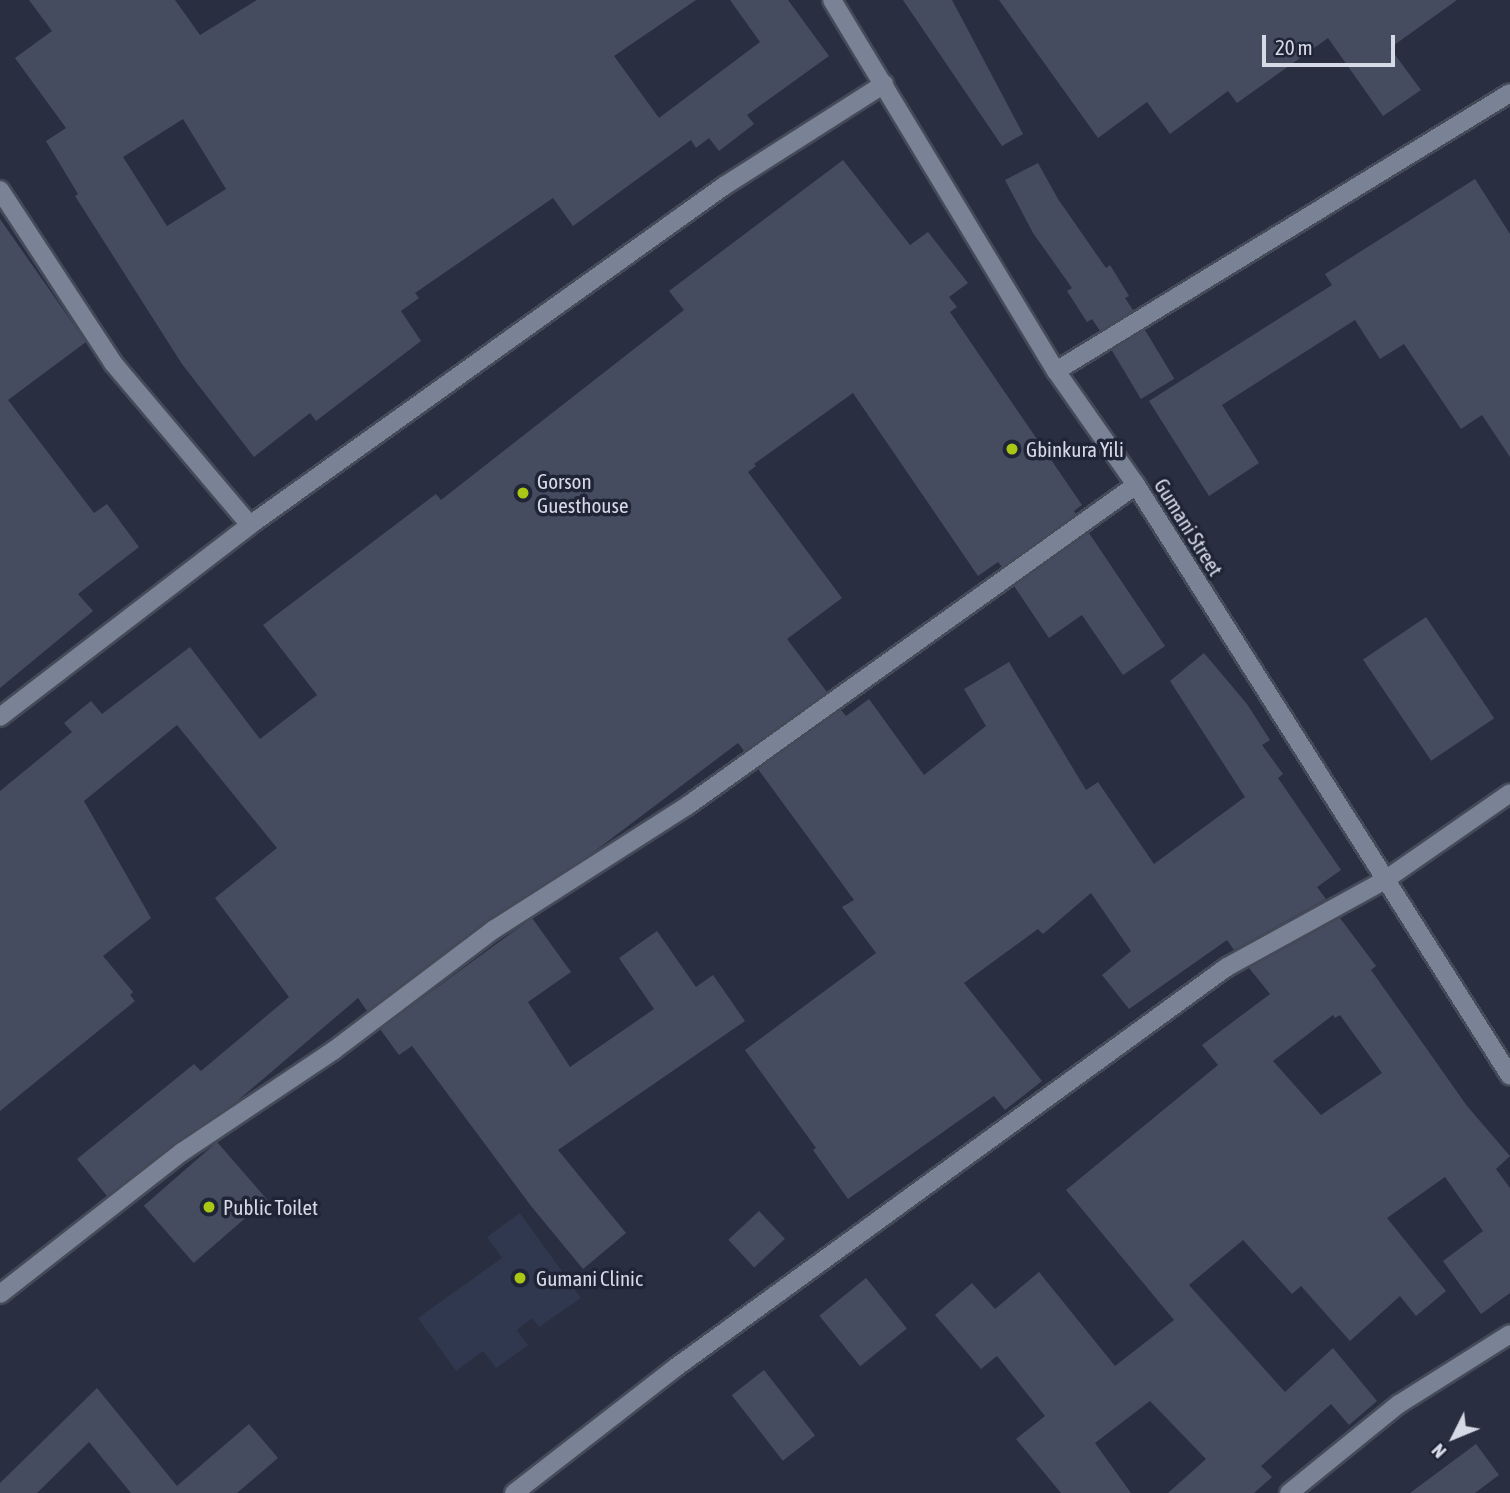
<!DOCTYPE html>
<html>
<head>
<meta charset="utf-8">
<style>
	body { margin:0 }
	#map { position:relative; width:1510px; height:1493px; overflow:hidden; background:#292f40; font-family:"Asap Condensed",sans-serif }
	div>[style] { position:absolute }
	.built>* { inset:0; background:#30384f }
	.building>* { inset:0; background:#464c5f; transform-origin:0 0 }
	.roads { filter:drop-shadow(2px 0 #454a58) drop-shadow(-2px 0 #454a58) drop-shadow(0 2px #454a58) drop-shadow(0 -2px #454a58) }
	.minor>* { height:18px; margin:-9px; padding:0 9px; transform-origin:9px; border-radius:9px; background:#7a8296 }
	.dots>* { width:19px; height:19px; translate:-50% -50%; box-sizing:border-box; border:4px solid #1f2536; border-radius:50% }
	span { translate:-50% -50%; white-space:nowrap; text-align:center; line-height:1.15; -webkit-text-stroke:7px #1f2536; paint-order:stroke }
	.poi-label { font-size:21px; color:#d6dae6 }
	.left { translate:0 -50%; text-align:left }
	.street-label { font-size:21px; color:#d6dae6 }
	.north { position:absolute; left:1419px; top:1402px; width:70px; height:70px; -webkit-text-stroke:5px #1f2536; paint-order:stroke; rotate:227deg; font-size:19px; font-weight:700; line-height:28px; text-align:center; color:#d6dae6 }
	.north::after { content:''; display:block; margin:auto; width:24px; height:32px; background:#d6dae6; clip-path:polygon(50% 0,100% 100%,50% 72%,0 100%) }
	.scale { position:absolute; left:1262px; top:35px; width:133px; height:32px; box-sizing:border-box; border:4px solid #d6dae6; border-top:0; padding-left:9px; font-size:21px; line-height:24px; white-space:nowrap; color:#d6dae6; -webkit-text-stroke:5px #1f2536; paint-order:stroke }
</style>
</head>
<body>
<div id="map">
	<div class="built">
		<i style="clip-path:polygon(520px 1213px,581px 1298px,539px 1327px,532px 1318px,517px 1330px,528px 1345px,496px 1368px,483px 1351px,456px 1371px,418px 1318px,502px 1258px,487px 1237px)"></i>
	</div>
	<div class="building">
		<i style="clip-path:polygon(evenodd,29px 0,175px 0,200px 35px,257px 0,696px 0,614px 56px,659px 118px,760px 42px,730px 0,788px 0,829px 56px,747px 115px,754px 124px,719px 151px,709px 138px,696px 148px,691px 140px,573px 226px,553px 198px,415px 293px,419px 298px,401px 311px,421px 341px,316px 421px,310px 413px,254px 457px,182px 364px,75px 196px,78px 194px,46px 141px,66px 128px,15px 58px,52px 31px,29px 0,183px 119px,226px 189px,167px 226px,123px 157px,183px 119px)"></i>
		<i style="clip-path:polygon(903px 0,952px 0,1023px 134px,1002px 146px)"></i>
		<i style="clip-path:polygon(999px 0,1457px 0,1390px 48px,1421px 90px,1383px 116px,1328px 38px,1237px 103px,1228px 91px,1170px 134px,1147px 102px,1098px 138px)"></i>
		<i style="clip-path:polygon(843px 160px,910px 245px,928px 232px,968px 283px,949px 297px,957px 307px,950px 312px,1082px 505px,1074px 511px,1076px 514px,1002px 567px,998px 562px,978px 576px,853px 393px,754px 464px,756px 466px,748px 472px,842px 598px,787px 639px,827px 692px,744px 751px,738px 743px,587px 857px,486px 921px,367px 1011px,358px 998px,235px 1103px,176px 1143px,107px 1196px,77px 1159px,194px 1064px,201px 1071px,289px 997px,215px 898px,277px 848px,177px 725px,84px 801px,151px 918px,103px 956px,133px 992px,130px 995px,135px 1001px,0 1111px,0 791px,72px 732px,64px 723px,91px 701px,102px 714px,190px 647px,260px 739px,317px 695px,263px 625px,436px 494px,441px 500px,684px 310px,669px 291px)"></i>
		<i style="clip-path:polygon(1038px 163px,1058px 199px,1106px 268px,1110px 265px,1129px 296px,1125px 298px,1133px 310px,1100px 331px,1092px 319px,1087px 322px,1067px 291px,1072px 288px,1033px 233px,1005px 180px)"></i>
		<i style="clip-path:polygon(1475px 179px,1510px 234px,1510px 457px,1482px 415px,1461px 429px,1404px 344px,1380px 359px,1355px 320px,1222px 405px,1259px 463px,1209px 496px,1149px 401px,1332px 285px,1325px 274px)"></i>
		<i style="clip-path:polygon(0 219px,86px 342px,8px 400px,94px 513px,107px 504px,139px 547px,78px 594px,93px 611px,0 688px)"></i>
		<i style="left:1145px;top:330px;width:57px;height:39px;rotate:59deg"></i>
		<i style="clip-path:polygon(1089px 533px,1165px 646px,1123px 675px,1082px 615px,1049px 638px,1014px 586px)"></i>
		<i style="left:1426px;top:617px;width:122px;height:76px;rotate:56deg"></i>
		<i style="clip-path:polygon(1204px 653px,1247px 704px,1270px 740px,1262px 745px,1283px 774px,1278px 778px,1341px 870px,1317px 887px,1326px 899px,1234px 950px,1227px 940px,1129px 1009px,1102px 975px,1131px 951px,1091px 893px,1043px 934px,1038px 929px,964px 983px,1042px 1081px,1005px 1110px,994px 1096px,848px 1199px,813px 1150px,816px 1148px,745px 1050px,876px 953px,842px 907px,854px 900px,758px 769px,841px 710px,846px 716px,869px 699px,924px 775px,986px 726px,964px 689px,1009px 662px,1086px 790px,1098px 782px,1154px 864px,1245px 797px,1170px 681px)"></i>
		<i style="clip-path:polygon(532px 918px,571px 972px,528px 1002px,570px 1067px,654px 1009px,619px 958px,657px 931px,696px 987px,713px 975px,745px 1021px,558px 1150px,626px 1233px,583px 1269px,531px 1206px,412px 1046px,399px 1055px,380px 1029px)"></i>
		<i style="clip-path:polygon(evenodd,1340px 918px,1376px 966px,1371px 970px,1467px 1106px,1510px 1156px,1496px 1169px,1510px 1188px,1510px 1293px,1481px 1314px,1443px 1261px,1483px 1231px,1445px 1177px,1387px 1218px,1446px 1291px,1416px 1316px,1400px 1296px,1350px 1341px,1301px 1286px,1292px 1294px,1243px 1240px,1189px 1285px,1285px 1392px,1333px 1348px,1377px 1401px,1349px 1425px,1331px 1404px,1261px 1466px,1272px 1477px,1254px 1493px,1168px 1493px,1206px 1459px,1150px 1401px,1095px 1443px,1131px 1493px,1061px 1493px,1016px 1439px,1045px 1416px,997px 1356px,981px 1369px,935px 1315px,972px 1283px,995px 1309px,1039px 1272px,1115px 1366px,1174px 1320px,1066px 1190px,1218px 1065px,1202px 1045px,1270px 994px,1249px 968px,1340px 918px,1333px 1015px,1335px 1018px,1340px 1015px,1382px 1073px,1321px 1115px,1273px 1061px,1333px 1015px)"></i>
		<i style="left:217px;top:1142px;width:76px;height:97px;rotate:49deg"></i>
		<i style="left:759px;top:1211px;width:38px;height:42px;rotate:47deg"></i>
		<i style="left:866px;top:1278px;width:65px;height:60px;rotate:51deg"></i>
		<i style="left:764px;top:1370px;width:83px;height:41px;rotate:52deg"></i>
		<i style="clip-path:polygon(97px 1388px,177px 1486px,249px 1424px,278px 1458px,237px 1493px,131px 1493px,89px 1442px,37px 1493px,0 1493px,0 1483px)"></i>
		<i style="clip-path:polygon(1476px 1444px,1499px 1475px,1475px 1493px,1410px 1493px)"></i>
	</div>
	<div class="roads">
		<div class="minor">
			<i style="left:832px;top:0;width:433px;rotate:58.9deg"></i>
			<i style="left:1056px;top:371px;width:139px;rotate:54.9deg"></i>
			<i style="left:1136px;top:485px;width:699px;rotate:57.67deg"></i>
			<i style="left:0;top:190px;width:207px;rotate:56.8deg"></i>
			<i style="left:113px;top:363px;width:212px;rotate:49.8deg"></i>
			<i style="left:1056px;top:371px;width:532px;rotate:-31.48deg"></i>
			<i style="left:0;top:717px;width:315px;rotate:-37.5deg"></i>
			<i style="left:250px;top:525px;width:583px;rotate:-35.57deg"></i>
			<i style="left:724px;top:186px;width:190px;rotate:-32.5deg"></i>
			<i style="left:0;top:1294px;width:231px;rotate:-38deg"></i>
			<i style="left:182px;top:1152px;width:182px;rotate:-33.8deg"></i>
			<i style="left:333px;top:1051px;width:201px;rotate:-37.1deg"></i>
			<i style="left:493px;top:930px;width:230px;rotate:-32.6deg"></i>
			<i style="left:687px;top:806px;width:552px;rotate:-35.56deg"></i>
			<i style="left:514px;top:1493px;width:204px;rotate:-37.8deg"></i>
			<i style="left:675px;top:1368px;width:682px;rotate:-36deg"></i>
			<i style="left:1227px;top:967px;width:180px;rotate:-28.8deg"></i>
			<i style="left:1385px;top:880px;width:152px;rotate:-34.8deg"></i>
			<i style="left:1289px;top:1493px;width:141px;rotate:-39deg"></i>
			<i style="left:1399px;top:1404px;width:131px;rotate:-32.2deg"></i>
		</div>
	</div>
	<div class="dots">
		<i style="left:1012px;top:449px;background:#aac716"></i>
		<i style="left:523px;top:493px;background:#aac716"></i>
		<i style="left:209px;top:1207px;background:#aac716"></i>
		<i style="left:520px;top:1278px;background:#aac716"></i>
	</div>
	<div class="poi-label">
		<span class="left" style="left:1026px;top:449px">Gbinkura Yili</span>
		<span class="left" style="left:537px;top:493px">Gorson<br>Guesthouse</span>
		<span class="left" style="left:223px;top:1207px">Public Toilet</span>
		<span class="left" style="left:536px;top:1278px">Gumani Clinic</span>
	</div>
	<div class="street-label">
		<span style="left:1189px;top:527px;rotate:58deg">Gumani Street</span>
	</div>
	<div class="north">N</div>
	<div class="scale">20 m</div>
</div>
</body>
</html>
